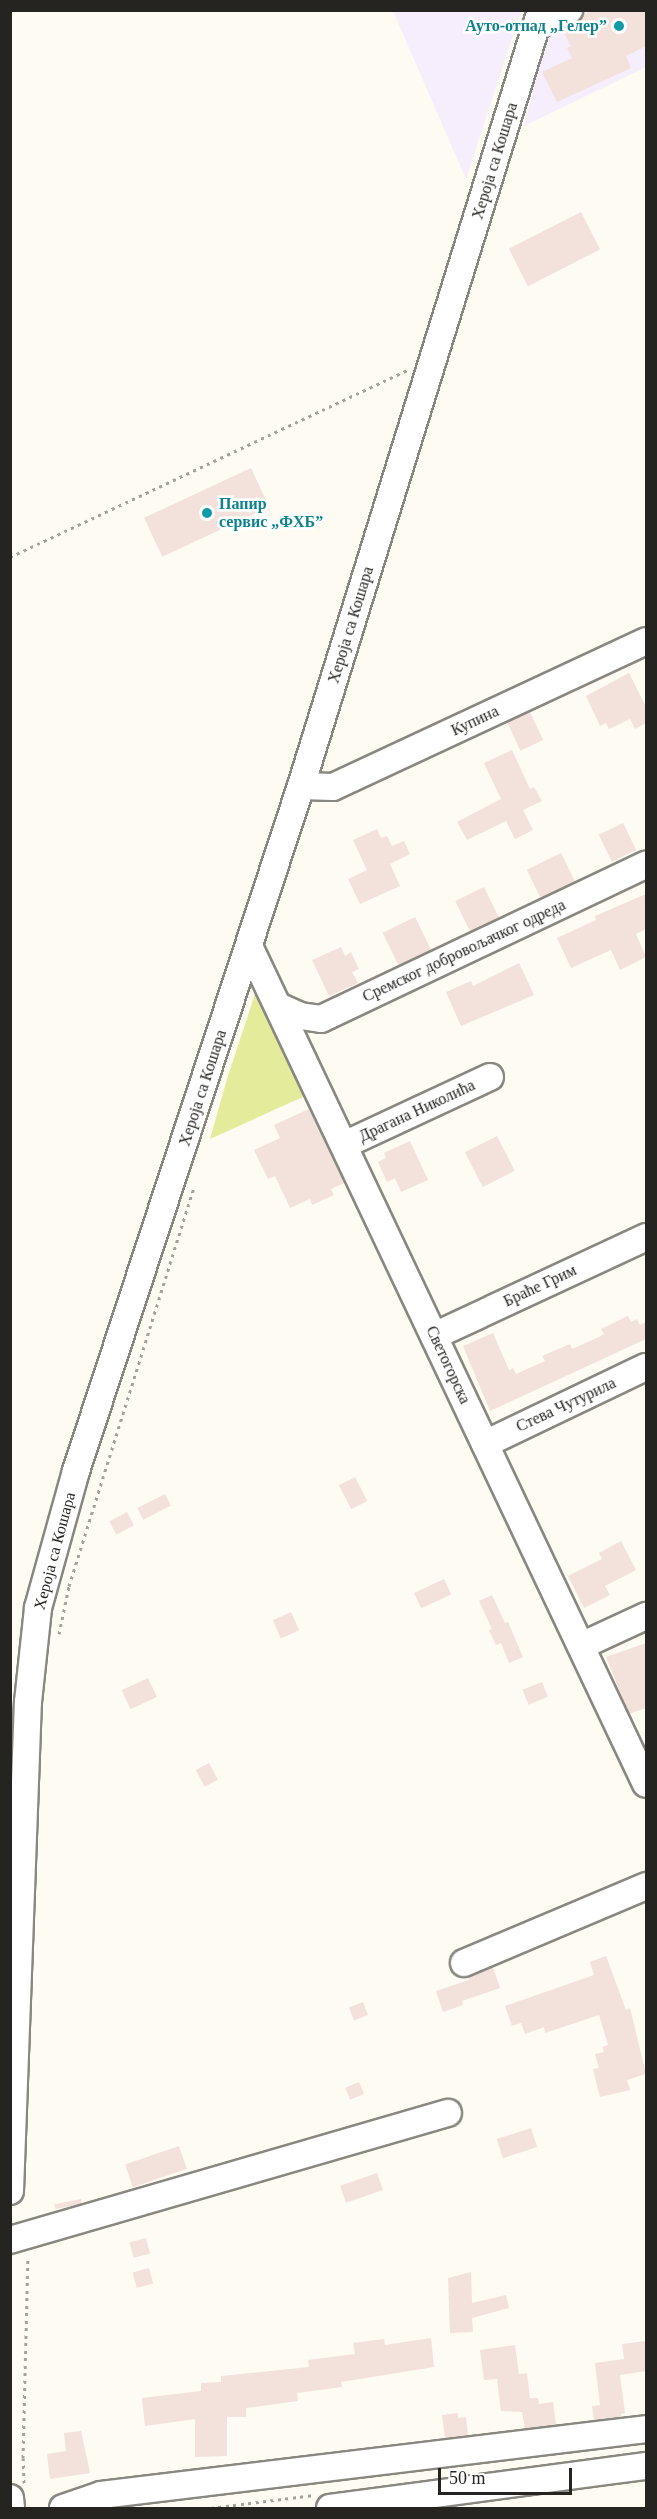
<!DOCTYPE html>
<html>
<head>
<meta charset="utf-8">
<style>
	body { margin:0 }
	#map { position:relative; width:657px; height:2519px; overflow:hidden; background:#fdfbf2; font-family:"Times New Roman",serif }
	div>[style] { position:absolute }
	.industrial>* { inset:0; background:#f6edfd }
	.green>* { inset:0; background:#e4eb9a }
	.building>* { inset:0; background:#f3e1db; transform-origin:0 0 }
	.path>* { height:3px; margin-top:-1.5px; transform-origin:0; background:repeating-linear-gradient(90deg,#a4a29c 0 3px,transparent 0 7.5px) }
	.roads { filter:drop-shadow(2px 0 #898880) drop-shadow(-2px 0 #898880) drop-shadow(0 2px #898880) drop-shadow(0 -2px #898880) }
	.minor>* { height:26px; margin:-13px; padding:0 13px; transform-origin:13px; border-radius:13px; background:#fff }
	.dots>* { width:16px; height:16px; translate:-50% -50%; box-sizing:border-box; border:3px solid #fff; border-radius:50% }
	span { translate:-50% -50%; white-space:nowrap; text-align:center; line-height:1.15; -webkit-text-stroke:5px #fff; paint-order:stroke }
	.culture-label { font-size:16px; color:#0d838f; font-weight:700 }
	.right { translate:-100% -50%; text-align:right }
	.left { translate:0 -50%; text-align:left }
	.street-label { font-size:16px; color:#252421 }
	.frame { position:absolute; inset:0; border:12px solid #252421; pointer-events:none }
	.scale { position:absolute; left:438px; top:2468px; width:134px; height:27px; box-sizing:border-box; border:3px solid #252421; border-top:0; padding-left:8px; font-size:18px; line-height:21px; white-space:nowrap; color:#252421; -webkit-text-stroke:4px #fff; paint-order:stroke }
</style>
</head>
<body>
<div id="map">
	<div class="industrial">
		<i style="clip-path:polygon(393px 11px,521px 11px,466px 179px)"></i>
		<i style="clip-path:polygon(582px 11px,646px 11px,646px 67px,524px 126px,550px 26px)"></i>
	</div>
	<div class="green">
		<i style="clip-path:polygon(255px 994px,291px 1062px,305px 1096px,210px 1139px,227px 1079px)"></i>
	</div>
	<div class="building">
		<i style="clip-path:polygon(593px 10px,646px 10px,646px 46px,626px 56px,631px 68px,557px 102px,542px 72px,572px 58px,567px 48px,571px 46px,563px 31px,579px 24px,583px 15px)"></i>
		<i style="left:581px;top:212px;width:42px;height:81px;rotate:63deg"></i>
		<i style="left:251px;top:468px;width:43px;height:118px;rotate:65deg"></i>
		<i style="clip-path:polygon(629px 673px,646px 707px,646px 723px,635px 729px,630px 719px,609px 729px,606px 723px,600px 726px,586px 696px)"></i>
		<i style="left:530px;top:712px;width:31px;height:25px;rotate:65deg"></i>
		<i style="clip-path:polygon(512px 750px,530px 789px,534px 787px,542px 801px,523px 810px,533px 830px,515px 839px,506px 821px,467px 840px,457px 822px,501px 799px,484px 763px)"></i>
		<i style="left:623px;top:823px;width:30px;height:27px;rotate:64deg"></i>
		<i style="clip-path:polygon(377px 829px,381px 838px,387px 836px,392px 846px,404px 841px,410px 854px,390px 864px,400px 886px,360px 904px,348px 879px,367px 870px,353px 840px)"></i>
		<i style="left:561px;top:853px;width:32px;height:38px;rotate:64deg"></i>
		<i style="left:484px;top:887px;width:34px;height:32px;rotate:64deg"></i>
		<i style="clip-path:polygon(646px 894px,646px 929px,636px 934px,646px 957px,620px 970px,611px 950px,571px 968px,557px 938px,596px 920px,595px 916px)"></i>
		<i style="left:415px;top:917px;width:37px;height:36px;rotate:64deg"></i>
		<i style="clip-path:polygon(341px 947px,345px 956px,351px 952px,359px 969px,352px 972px,358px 983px,329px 996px,312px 960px)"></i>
		<i style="clip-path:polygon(519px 963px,534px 995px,461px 1026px,446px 992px,471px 981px,473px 986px)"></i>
		<i style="clip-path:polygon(309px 1109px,344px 1183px,331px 1189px,334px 1195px,312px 1205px,310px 1199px,290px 1208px,275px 1176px,268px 1179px,254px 1150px,280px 1138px,274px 1125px)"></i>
		<i style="left:497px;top:1136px;width:39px;height:36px;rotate:63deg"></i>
		<i style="clip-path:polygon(410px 1141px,428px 1180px,401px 1192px,395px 1178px,387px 1182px,378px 1162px,386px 1158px,384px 1153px)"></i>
		<i style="clip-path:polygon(628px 1316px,631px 1322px,637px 1319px,640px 1325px,646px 1322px,646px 1339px,490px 1411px,463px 1346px,493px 1333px,509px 1370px,513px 1368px,516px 1374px,545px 1361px,542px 1356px,570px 1344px,572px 1349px,599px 1337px,604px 1334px,601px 1329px)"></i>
		<i style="left:355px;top:1477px;width:27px;height:18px;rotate:63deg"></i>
		<i style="left:165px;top:1494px;width:13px;height:31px;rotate:63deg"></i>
		<i style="left:127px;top:1512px;width:15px;height:20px;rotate:62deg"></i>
		<i style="clip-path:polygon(621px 1541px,636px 1570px,605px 1586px,610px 1595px,584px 1608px,568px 1576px,602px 1559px,599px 1553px)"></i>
		<i style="left:444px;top:1579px;width:17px;height:33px;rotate:65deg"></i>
		<i style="clip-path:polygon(492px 1595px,505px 1623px,508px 1622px,523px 1657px,509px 1663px,501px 1643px,496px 1645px,489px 1630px,492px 1629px,479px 1601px)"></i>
		<i style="left:291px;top:1612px;width:20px;height:20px;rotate:66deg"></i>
		<i style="clip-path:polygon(646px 1643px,646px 1708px,629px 1714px,606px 1657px)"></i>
		<i style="left:148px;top:1678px;width:21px;height:29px;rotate:65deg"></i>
		<i style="left:542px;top:1682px;width:16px;height:21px;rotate:68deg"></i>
		<i style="left:209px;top:1763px;width:19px;height:15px;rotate:62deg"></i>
		<i style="clip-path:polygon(606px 1956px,626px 2010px,630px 2008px,646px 2074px,627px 2080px,630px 2090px,600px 2097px,593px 2069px,599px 2068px,595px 2054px,604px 2052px,603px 2047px,608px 2045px,599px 2015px,545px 2033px,544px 2027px,525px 2034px,521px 2023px,512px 2026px,505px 2006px,594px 1975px,590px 1962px)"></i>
		<i style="clip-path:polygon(493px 1967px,500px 1988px,462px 2001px,463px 2005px,443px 2012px,436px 1991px,469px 1980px,468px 1977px)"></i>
		<i style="left:363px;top:2002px;width:14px;height:15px;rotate:69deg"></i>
		<i style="left:359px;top:2082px;width:13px;height:15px;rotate:67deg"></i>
		<i style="left:531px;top:2128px;width:20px;height:36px;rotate:72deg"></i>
		<i style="left:179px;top:2146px;width:24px;height:57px;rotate:71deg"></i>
		<i style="left:377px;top:2173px;width:18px;height:39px;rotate:71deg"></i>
		<i style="left:81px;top:2199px;width:5px;height:27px;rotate:79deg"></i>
		<i style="left:146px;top:2238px;width:16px;height:17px;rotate:75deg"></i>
		<i style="left:149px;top:2268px;width:16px;height:17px;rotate:75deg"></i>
		<i style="clip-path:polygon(471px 2272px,472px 2303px,506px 2295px,509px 2308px,472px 2318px,473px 2332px,450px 2333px,448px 2278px)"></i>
		<i style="clip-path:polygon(431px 2338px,434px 2367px,341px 2382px,342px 2387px,297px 2393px,298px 2401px,246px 2408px,246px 2417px,227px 2417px,227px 2456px,195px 2457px,195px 2419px,145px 2426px,142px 2398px,201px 2391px,201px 2383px,221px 2382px,221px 2376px,309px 2367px,308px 2360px,355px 2354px,353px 2343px,384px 2339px,385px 2345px)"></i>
		<i style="clip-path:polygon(646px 2341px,646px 2371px,620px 2375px,625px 2413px,621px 2414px,621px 2417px,594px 2420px,592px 2406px,600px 2405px,595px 2363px,624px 2359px,622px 2344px)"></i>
		<i style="clip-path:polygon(515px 2345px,519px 2374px,527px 2373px,530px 2398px,538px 2398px,539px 2404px,553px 2402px,556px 2425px,525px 2429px,522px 2412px,501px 2411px,497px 2379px,484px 2380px,480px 2350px)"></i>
		<i style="clip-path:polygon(458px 2413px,458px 2418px,466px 2417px,468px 2435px,445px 2438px,442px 2415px)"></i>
		<i style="clip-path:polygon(81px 2431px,90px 2473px,50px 2479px,47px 2454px,66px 2451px,64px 2433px)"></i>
	</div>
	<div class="path">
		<i style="left:10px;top:557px;width:439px;rotate:-25.2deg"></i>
		<i style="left:59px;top:1634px;width:49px;rotate:-78.2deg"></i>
		<i style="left:69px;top:1586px;width:419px;rotate:-72.6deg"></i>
		<i style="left:24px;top:2483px;width:25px;rotate:-92deg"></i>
		<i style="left:23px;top:2458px;width:202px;rotate:-88.6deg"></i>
		<i style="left:211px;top:2508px;width:104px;rotate:-7.2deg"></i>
	</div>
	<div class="roads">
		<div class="minor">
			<i style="left:536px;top:26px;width:37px;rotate:-26deg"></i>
			<i style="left:301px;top:786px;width:32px;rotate:2deg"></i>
			<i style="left:333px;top:787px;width:345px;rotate:-25deg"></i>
			<i style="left:249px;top:946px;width:927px;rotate:64.65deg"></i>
			<i style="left:280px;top:1007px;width:22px;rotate:24deg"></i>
			<i style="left:300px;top:1016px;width:21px;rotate:8deg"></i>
			<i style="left:321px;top:1019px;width:360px;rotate:-25.4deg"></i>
			<i style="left:344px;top:1145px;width:161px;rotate:-25deg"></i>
			<i style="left:434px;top:1336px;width:234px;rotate:-25deg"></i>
			<i style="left:485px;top:1444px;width:178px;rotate:-25.6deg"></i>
			<i style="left:581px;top:1646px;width:72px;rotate:-24.8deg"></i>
			<i style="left:464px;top:1963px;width:198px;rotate:-22.9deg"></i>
			<i style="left:10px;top:2191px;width:489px;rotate:-87.9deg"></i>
			<i style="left:28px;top:1702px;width:95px;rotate:-83.9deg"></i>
			<i style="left:38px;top:1608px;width:142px;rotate:-74.5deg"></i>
			<i style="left:76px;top:1471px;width:721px;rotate:-71.82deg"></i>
			<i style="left:301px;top:786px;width:812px;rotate:-72.81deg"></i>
			<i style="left:10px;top:2240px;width:456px;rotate:-16.2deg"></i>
			<i style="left:10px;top:2498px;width:10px;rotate:84deg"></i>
			<i style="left:63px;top:2508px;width:40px;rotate:-18.9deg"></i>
			<i style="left:101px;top:2495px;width:549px;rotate:-6.9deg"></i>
			<i style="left:330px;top:2508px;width:319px;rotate:-7.6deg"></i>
		</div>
	</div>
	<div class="dots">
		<i style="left:619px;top:26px;background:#0f9aa8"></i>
		<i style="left:207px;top:513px;background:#0f9aa8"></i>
	</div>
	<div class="culture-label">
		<span class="right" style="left:607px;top:26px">Ауто-отпад „Гелер”</span>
		<span class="left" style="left:219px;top:513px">Папир<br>сервис „ФХБ”</span>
	</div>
	<div class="street-label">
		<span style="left:495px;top:161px;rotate:-73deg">Хероја са Кошара</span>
		<span style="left:351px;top:625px;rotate:-73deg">Хероја са Кошара</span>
		<span style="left:475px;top:721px;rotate:-25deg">Купина</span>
		<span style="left:464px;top:951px;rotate:-25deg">Сремског добровољачког одреда</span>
		<span style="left:203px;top:1088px;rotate:-72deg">Хероја са Кошара</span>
		<span style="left:417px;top:1111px;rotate:-25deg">Драгана Николића</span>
		<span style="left:540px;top:1286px;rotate:-25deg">Браће Грим</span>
		<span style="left:448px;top:1365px;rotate:65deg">Светогорска</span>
		<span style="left:566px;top:1405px;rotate:-25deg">Стева Чутурила</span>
		<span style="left:55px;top:1551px;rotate:-75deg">Хероја са Кошара</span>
	</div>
	<div class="frame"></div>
	<div class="scale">50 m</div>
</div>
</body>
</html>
